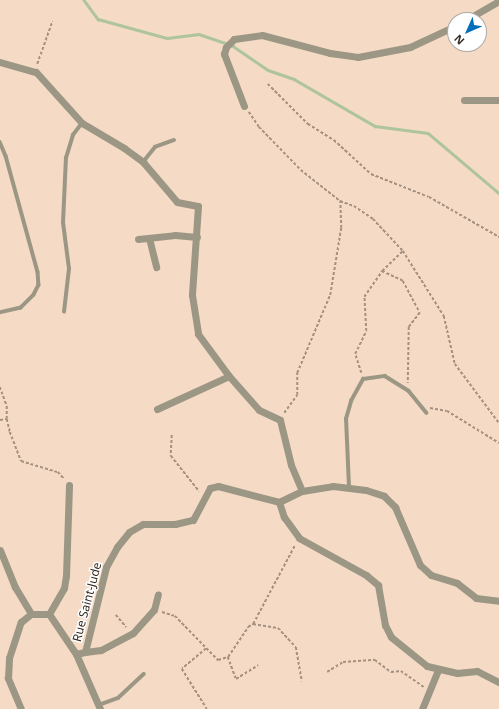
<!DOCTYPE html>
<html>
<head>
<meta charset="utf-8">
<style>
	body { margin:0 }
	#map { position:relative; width:499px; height:709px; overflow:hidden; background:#f5dac5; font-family:"Noto Sans",sans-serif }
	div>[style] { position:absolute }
	.stream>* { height:2.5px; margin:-1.25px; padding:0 1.25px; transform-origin:1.25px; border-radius:1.25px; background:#aec49c }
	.path>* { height:1.5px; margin-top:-0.75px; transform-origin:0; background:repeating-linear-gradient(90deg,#a59181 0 3px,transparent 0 5px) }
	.service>* { height:3.5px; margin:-1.75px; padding:0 1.75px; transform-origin:1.75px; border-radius:1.75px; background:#9b9784 }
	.minor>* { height:7px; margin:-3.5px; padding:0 3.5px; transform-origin:3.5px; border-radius:3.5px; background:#9b9784 }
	span { translate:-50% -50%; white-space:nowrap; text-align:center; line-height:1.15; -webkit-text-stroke:3px #fff; paint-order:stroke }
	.street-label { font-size:12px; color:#352b22 }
	.north { position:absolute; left:447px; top:12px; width:40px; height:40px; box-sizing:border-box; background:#fff; border:1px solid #aeaaa7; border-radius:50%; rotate:225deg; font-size:11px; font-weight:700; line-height:16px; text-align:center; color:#352b22 }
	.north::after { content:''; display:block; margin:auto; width:14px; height:18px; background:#0070bb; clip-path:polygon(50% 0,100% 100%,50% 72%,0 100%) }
</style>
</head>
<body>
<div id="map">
	<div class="stream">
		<i style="left:84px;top:0;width:24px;rotate:54deg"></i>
		<i style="left:98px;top:19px;width:72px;rotate:15.4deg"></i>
		<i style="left:167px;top:38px;width:32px;rotate:-7deg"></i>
		<i style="left:199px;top:34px;width:36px;rotate:19deg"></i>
		<i style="left:233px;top:46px;width:42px;rotate:34.4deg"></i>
		<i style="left:268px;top:70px;width:28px;rotate:19deg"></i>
		<i style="left:294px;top:79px;width:94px;rotate:30.1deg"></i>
		<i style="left:375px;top:126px;width:53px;rotate:7.5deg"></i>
		<i style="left:428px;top:133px;width:93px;rotate:40.2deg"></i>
	</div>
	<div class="path">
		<i style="left:37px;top:64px;width:45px;rotate:-70.3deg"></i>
		<i style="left:268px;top:84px;width:57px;rotate:45deg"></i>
		<i style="left:308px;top:124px;width:31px;rotate:32deg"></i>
		<i style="left:334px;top:140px;width:50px;rotate:42.6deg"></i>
		<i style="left:371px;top:174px;width:62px;rotate:21.6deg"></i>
		<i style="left:429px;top:197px;width:81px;rotate:29.7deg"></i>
		<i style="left:249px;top:112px;width:18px;rotate:56deg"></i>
		<i style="left:259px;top:127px;width:60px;rotate:45.7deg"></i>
		<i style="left:301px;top:170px;width:50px;rotate:38.5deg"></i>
		<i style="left:340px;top:201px;width:15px;rotate:20deg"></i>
		<i style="left:354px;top:206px;width:23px;rotate:34deg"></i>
		<i style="left:373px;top:219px;width:44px;rotate:46.8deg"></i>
		<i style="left:403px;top:251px;width:77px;rotate:57.8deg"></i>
		<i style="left:444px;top:316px;width:49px;rotate:77.1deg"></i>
		<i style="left:455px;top:364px;width:74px;rotate:53.3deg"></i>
		<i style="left:382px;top:271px;width:23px;rotate:25deg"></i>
		<i style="left:403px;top:281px;width:36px;rotate:62deg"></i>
		<i style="left:420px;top:313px;width:18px;rotate:128deg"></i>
		<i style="left:409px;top:327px;width:56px;rotate:91deg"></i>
		<i style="left:361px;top:373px;width:20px;rotate:-108deg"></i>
		<i style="left:355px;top:354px;width:25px;rotate:-64deg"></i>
		<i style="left:366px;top:331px;width:34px;rotate:-93deg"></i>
		<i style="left:364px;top:297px;width:32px;rotate:-55deg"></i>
		<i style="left:382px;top:271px;width:29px;rotate:-44deg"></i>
		<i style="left:0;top:387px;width:20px;rotate:70deg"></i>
		<i style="left:7px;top:406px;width:13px;rotate:90deg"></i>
		<i style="left:7px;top:419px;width:13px;rotate:77deg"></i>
		<i style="left:10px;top:432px;width:31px;rotate:69deg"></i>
		<i style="left:21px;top:461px;width:39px;rotate:17deg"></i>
		<i style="left:58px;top:472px;width:9px;rotate:49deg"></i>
		<i style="left:430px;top:408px;width:17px;rotate:10deg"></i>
		<i style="left:447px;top:411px;width:61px;rotate:31.6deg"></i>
		<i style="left:284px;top:413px;width:22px;rotate:-54deg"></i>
		<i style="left:297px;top:395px;width:22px;rotate:-90deg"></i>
		<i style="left:297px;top:373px;width:85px;rotate:-67.1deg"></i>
		<i style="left:330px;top:295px;width:68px;rotate:-80.7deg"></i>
		<i style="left:341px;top:228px;width:27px;rotate:-92deg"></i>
		<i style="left:0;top:420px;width:6px;rotate:-9deg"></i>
		<i style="left:172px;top:435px;width:21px;rotate:93deg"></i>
		<i style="left:171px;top:456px;width:45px;rotate:51.3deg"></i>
		<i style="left:162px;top:612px;width:14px;rotate:17deg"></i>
		<i style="left:175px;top:616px;width:62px;rotate:45.7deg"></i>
		<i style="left:218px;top:660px;width:10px;rotate:-17deg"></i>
		<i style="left:228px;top:657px;width:36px;rotate:-56deg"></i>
		<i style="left:248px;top:627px;width:6px;rotate:-31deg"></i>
		<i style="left:253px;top:624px;width:25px;rotate:9deg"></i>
		<i style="left:278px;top:628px;width:26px;rotate:47deg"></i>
		<i style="left:296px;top:647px;width:35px;rotate:80deg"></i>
		<i style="left:116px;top:615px;width:16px;rotate:50deg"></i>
		<i style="left:253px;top:624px;width:89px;rotate:-62deg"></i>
		<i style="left:206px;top:649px;width:31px;rotate:140deg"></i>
		<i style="left:182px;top:669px;width:47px;rotate:58deg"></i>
		<i style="left:228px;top:657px;width:23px;rotate:70deg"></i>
		<i style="left:236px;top:679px;width:26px;rotate:-32deg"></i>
		<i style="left:327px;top:672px;width:19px;rotate:-32deg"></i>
		<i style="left:343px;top:662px;width:32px;rotate:-4deg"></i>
		<i style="left:375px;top:660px;width:20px;rotate:37deg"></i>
		<i style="left:391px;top:672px;width:10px;rotate:-6deg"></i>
		<i style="left:401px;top:671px;width:28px;rotate:35deg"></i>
	</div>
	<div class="service">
		<i style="left:0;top:142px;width:15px;rotate:67deg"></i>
		<i style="left:6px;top:156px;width:120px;rotate:74.6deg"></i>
		<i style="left:38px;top:272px;width:13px;rotate:86deg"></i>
		<i style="left:39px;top:285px;width:11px;rotate:117deg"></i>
		<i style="left:34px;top:295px;width:18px;rotate:135deg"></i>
		<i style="left:21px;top:308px;width:22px;rotate:167deg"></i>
		<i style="left:143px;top:162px;width:19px;rotate:-51deg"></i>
		<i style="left:155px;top:147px;width:20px;rotate:-20deg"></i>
		<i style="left:64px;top:312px;width:43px;rotate:-83.4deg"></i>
		<i style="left:69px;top:269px;width:46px;rotate:-97.4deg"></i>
		<i style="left:63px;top:223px;width:65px;rotate:-87.4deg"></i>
		<i style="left:66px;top:158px;width:24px;rotate:-73deg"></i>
		<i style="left:73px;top:135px;width:15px;rotate:-53deg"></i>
		<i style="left:349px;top:487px;width:68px;rotate:-92.5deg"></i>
		<i style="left:346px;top:419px;width:19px;rotate:-74deg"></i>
		<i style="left:351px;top:401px;width:25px;rotate:-61deg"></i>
		<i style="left:363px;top:379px;width:22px;rotate:-8deg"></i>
		<i style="left:385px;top:376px;width:28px;rotate:32deg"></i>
		<i style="left:409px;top:391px;width:28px;rotate:51deg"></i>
		<i style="left:99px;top:705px;width:20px;rotate:-20deg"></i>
		<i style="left:118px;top:698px;width:35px;rotate:-43deg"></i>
	</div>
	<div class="minor">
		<i style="left:466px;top:20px;width:38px;rotate:-30deg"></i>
		<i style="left:0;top:62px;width:37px;rotate:16deg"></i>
		<i style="left:36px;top:72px;width:69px;rotate:48deg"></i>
		<i style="left:82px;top:123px;width:49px;rotate:30.8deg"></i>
		<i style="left:124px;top:148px;width:24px;rotate:36deg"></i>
		<i style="left:143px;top:162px;width:52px;rotate:49.6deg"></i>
		<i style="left:177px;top:202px;width:21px;rotate:11deg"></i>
		<i style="left:198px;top:206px;width:89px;rotate:93.9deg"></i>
		<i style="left:192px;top:295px;width:39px;rotate:81deg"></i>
		<i style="left:198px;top:334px;width:52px;rotate:53.6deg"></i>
		<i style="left:464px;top:100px;width:35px"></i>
		<i style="left:244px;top:106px;width:56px;rotate:-111deg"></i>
		<i style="left:224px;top:54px;width:7px;rotate:-74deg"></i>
		<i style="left:226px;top:47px;width:11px;rotate:-45deg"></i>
		<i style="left:234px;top:39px;width:28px;rotate:-8deg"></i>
		<i style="left:262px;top:35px;width:70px;rotate:14.8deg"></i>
		<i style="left:330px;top:53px;width:28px;rotate:8deg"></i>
		<i style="left:358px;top:57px;width:53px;rotate:-10.9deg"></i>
		<i style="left:410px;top:47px;width:50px;rotate:-25deg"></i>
		<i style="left:149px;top:238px;width:30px;rotate:76deg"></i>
		<i style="left:138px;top:239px;width:37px;rotate:-6deg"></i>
		<i style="left:175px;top:235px;width:22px;rotate:5deg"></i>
		<i style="left:157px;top:409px;width:79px;rotate:-24.6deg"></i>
		<i style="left:229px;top:376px;width:45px;rotate:48.6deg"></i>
		<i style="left:259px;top:410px;width:23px;rotate:25deg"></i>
		<i style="left:280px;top:420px;width:46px;rotate:76.3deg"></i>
		<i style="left:291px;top:465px;width:28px;rotate:67deg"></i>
		<i style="left:279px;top:502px;width:25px;rotate:-26deg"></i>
		<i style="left:302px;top:491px;width:31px;rotate:-9deg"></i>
		<i style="left:333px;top:486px;width:33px;rotate:7deg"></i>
		<i style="left:366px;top:490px;width:19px;rotate:18deg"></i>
		<i style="left:384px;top:496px;width:16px;rotate:45deg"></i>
		<i style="left:395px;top:507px;width:63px;rotate:66.7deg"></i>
		<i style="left:420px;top:565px;width:15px;rotate:42deg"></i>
		<i style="left:431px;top:575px;width:27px;rotate:17deg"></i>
		<i style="left:457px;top:583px;width:24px;rotate:38deg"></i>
		<i style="left:476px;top:598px;width:23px;rotate:7deg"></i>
		<i style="left:0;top:550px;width:40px;rotate:68deg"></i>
		<i style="left:15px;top:587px;width:31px;rotate:59deg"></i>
		<i style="left:49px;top:614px;width:30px;rotate:-60deg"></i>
		<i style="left:64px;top:588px;width:12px;rotate:-81deg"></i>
		<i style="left:66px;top:576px;width:91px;rotate:-88.1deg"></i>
		<i style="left:85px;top:652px;width:16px;rotate:-7deg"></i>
		<i style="left:101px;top:650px;width:36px;rotate:-28deg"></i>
		<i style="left:133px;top:633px;width:31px;rotate:-48deg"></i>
		<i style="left:154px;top:610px;width:16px;rotate:-76deg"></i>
		<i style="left:76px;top:654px;width:60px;rotate:66.4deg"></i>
		<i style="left:21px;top:709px;width:34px;rotate:-113deg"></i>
		<i style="left:8px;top:678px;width:20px;rotate:-87deg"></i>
		<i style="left:9px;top:658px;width:38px;rotate:-72deg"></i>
		<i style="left:21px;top:622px;width:13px;rotate:-39deg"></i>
		<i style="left:31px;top:614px;width:18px"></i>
		<i style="left:49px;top:614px;width:48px;rotate:56deg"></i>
		<i style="left:76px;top:654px;width:9px;rotate:-13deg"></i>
		<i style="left:85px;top:652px;width:88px;rotate:-76.1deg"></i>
		<i style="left:106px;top:567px;width:23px;rotate:-61deg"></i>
		<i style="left:117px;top:547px;width:19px;rotate:-51deg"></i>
		<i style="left:129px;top:532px;width:16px;rotate:-30deg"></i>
		<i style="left:143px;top:524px;width:32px"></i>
		<i style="left:175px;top:524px;width:18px;rotate:-13deg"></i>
		<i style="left:193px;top:520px;width:36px;rotate:-62deg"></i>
		<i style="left:210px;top:488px;width:8px;rotate:-14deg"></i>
		<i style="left:218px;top:486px;width:63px;rotate:14.7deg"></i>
		<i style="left:279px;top:502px;width:16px;rotate:72deg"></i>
		<i style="left:284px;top:517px;width:26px;rotate:54deg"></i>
		<i style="left:299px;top:538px;width:77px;rotate:28.9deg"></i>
		<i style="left:366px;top:575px;width:16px;rotate:40deg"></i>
		<i style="left:378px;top:585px;width:41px;rotate:80.1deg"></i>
		<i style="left:385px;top:625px;width:13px;rotate:63deg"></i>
		<i style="left:391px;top:637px;width:46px;rotate:38.9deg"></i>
		<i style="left:427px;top:666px;width:31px;rotate:13deg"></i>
		<i style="left:457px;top:673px;width:20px;rotate:-6deg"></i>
		<i style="left:477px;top:671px;width:25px;rotate:27deg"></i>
		<i style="left:422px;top:709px;width:42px;rotate:-67.7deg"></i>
	</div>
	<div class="street-label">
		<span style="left:87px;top:602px;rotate:-75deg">Rue Saint-Jude</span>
	</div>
	<div class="north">N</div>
</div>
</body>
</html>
